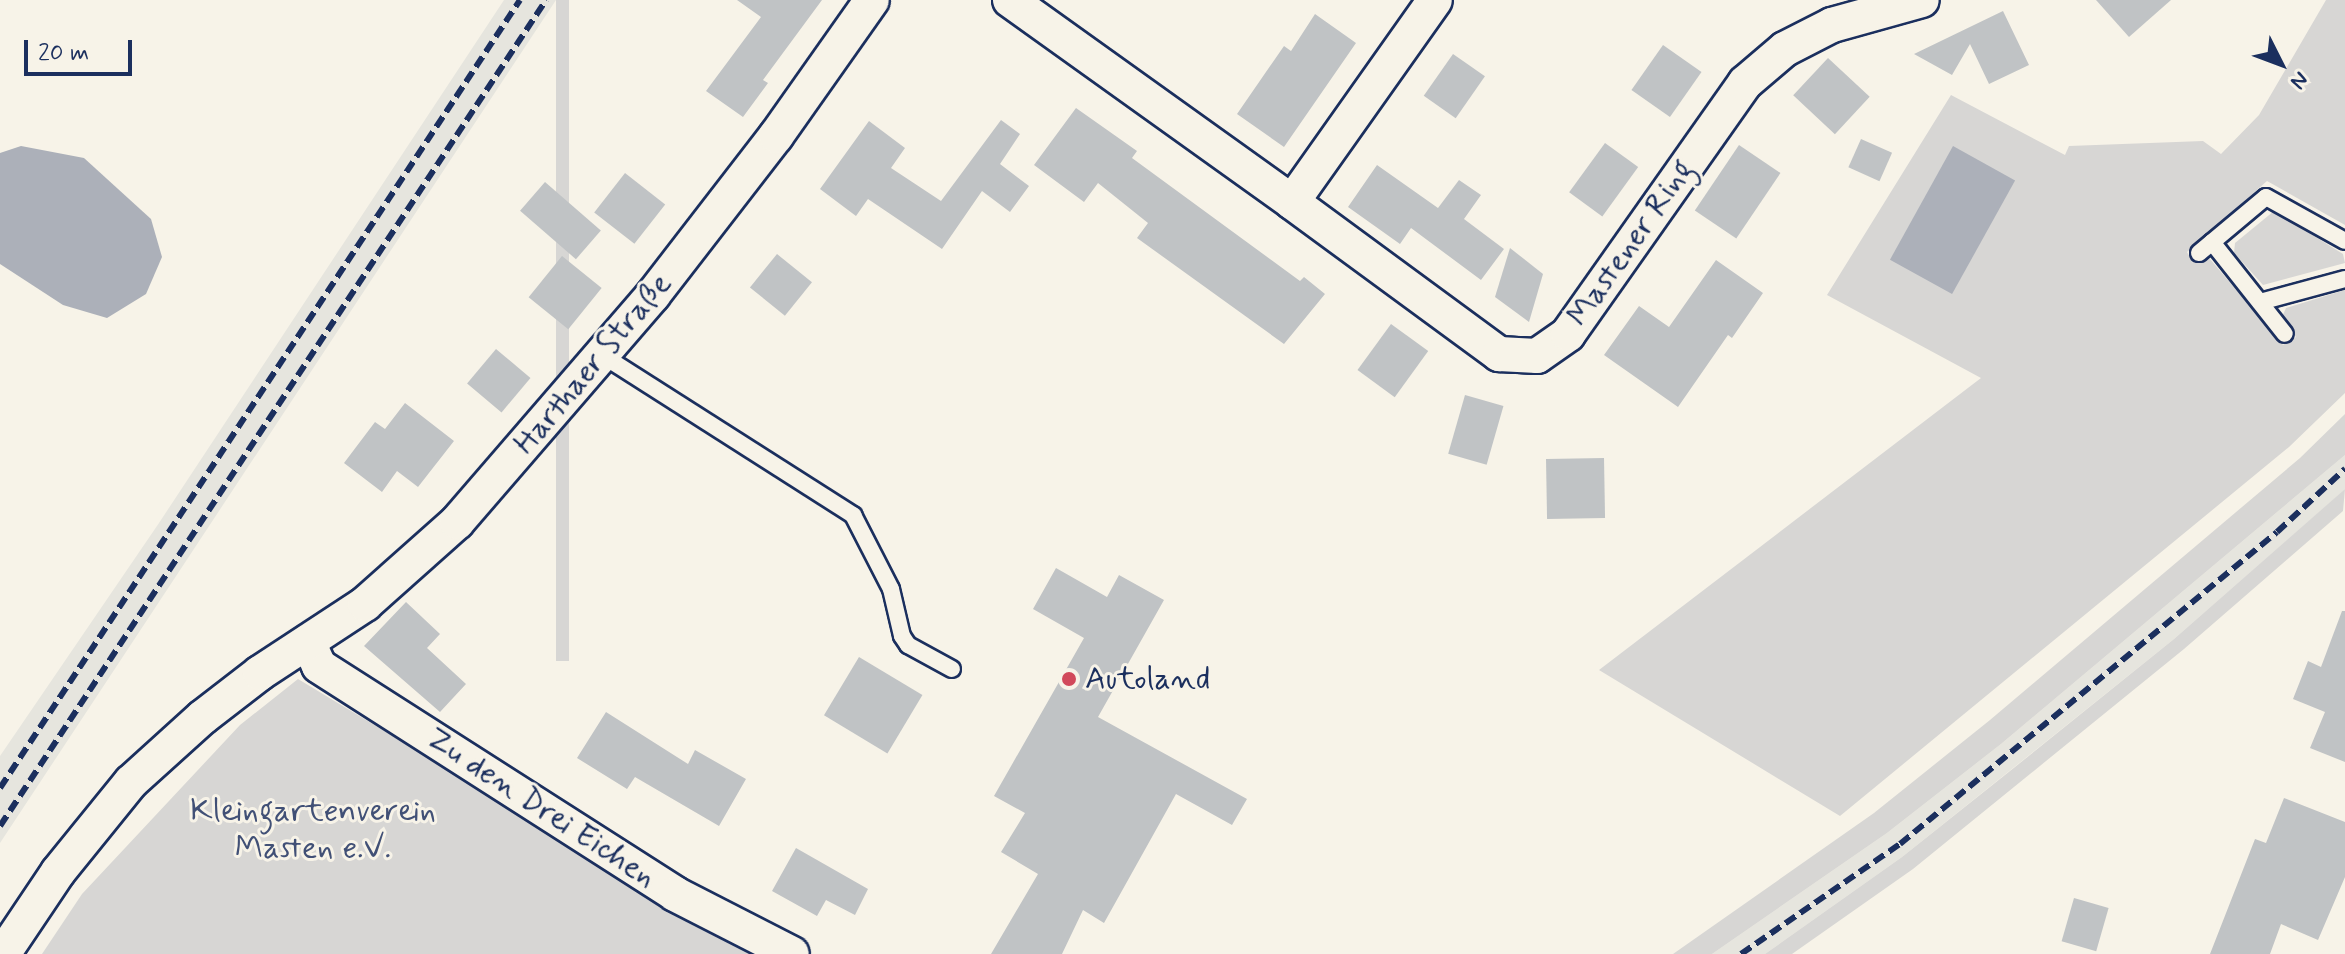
<!DOCTYPE html>
<html>
<head>
<meta charset="utf-8">
<style>
	body { margin:0 }
	#map { position:relative; width:2345px; height:954px; overflow:hidden; background:#f7f3e8; font-family:Mynerve,sans-serif }
	div>[style] { position:absolute }
	.built>* { inset:0; background:#e6e5de }
	.green>* { inset:0; background:#d7d6d4; transform-origin:0 0 }
	.water>* { inset:0; background:#acb0b9; transform-origin:0 0 }
	.building>* { inset:0; background:#c0c3c5; transform-origin:0 0 }
	.roads { filter:drop-shadow(2px 0 #1b2f5e) drop-shadow(-2px 0 #1b2f5e) drop-shadow(0 2px #1b2f5e) drop-shadow(0 -2px #1b2f5e) }
	.service>* { height:16px; margin:-8px; padding:0 8px; transform-origin:8px; border-radius:8px; background:#f7f3e8 }
	.minor>* { height:34px; margin:-17px; padding:0 17px; transform-origin:17px; border-radius:17px; background:#f7f3e8 }
	.rail>* { height:6px; margin-top:-3px; transform-origin:0; background:repeating-linear-gradient(90deg,#1b2f5e 0 12px,transparent 0 18px) }
	.dots>* { width:22px; height:22px; translate:-50% -50%; box-sizing:border-box; border:4px solid #f7f3e8; border-radius:50% }
	span { translate:-50% -50%; white-space:nowrap; text-align:center; line-height:1.15; -webkit-text-stroke:6px #f7f3e8; paint-order:stroke }
	.street-label { font-size:32px; color:#1b2f5e }
	.poi-label { font-size:32px; color:#1b2f5e }
	.left { translate:0 -50%; text-align:left }
	.park-label { font-size:32px; color:#415076 }
	.north { position:absolute; left:2241px; top:24px; width:80px; height:80px; -webkit-text-stroke:6px #f7f3e8; paint-order:stroke; rotate:132deg; font-size:22px; font-weight:700; line-height:32px; text-align:center; color:#1b2f5e }
	.north::after { content:''; display:block; margin:auto; width:28px; height:36px; background:#1b2f5e; clip-path:polygon(50% 0,100% 100%,50% 72%,0 100%) }
	.scale { position:absolute; left:24px; top:40px; width:108px; height:36px; box-sizing:border-box; border:4px solid #1b2f5e; border-top:0; padding-left:10px; font-size:24px; line-height:28px; white-space:nowrap; color:#1b2f5e; -webkit-text-stroke:6px #f7f3e8; paint-order:stroke }
</style>
</head>
<body>
<div id="map">
	<div class="built">
		<i style="clip-path:polygon(504px 0,556px 0,0 843px,0 756px,159px 523px)"></i>
		<i style="clip-path:polygon(2345px 455px,2345px 489px,2334px 499px,2174px 639px,1902px 857px,1765px 954px,1712px 954px,1887px 833px,2001px 744px)"></i>
	</div>
	<div class="green">
		<i style="left:556px;top:0;width:13px;height:661px"></i>
		<i style="clip-path:polygon(2326px 0,2345px 0,2345px 225px,2267px 181px,2187px 252px,2193px 263px,2210px 259px,2283px 345px,2296px 337px,2282px 317px,2286px 308px,2345px 290px,2345px 393px,2289px 447px,1840px 816px,1599px 670px,1981px 378px,1827px 295px,1951px 95px,2065px 155px,2069px 146px,2203px 141px,2221px 154px,2259px 115px)"></i>
		<i style="clip-path:polygon(2274px 211px,2343px 254px,2345px 263px,2263px 285px,2234px 253px,2235px 243px)"></i>
		<i style="clip-path:polygon(2345px 414px,2345px 455px,2001px 744px,1887px 833px,1712px 954px,1673px 954px,1874px 813px,1990px 720px,2300px 458px)"></i>
		<i style="clip-path:polygon(2345px 489px,2343px 511px,2184px 649px,1913px 869px,1792px 954px,1765px 954px,1902px 857px,2015px 767px,2174px 639px)"></i>
		<i style="clip-path:polygon(298px 679px,675px 906px,772px 954px,42px 954px,82px 894px,240px 725px)"></i>
	</div>
	<div class="water">
		<i style="clip-path:polygon(21px 146px,84px 158px,151px 219px,162px 257px,146px 294px,107px 318px,63px 305px,0 264px,0 153px)"></i>
		<i style="left:1953px;top:146px;width:71px;height:130px;rotate:29deg"></i>
	</div>
	<div class="building">
		<i style="clip-path:polygon(737px 0,822px 0,763px 80px,768px 83px,743px 117px,706px 91px,761px 17px)"></i>
		<i style="clip-path:polygon(2096px 0,2171px 0,2129px 37px)"></i>
		<i style="clip-path:polygon(2003px 11px,2029px 65px,1989px 84px,1970px 44px,1952px 75px,1914px 54px)"></i>
		<i style="clip-path:polygon(1315px 14px,1356px 43px,1284px 147px,1237px 114px,1284px 46px,1291px 51px)"></i>
		<i style="left:1663px;top:45px;width:47px;height:55px;rotate:35deg"></i>
		<i style="left:1453px;top:54px;width:39px;height:51px;rotate:35deg"></i>
		<i style="left:1828px;top:58px;width:57px;height:51px;rotate:43deg"></i>
		<i style="clip-path:polygon(1076px 108px,1137px 151px,1132px 158px,1300px 281px,1304px 277px,1325px 294px,1284px 344px,1137px 238px,1148px 223px,1098px 183px,1084px 202px,1034px 165px)"></i>
		<i style="clip-path:polygon(1001px 120px,1020px 134px,1000px 164px,1029px 186px,1010px 212px,982px 191px,942px 249px,868px 199px,856px 216px,820px 189px,869px 121px,905px 148px,891px 168px,941px 201px)"></i>
		<i style="left:1861px;top:139px;width:34px;height:31px;rotate:24deg"></i>
		<i style="left:1605px;top:143px;width:41px;height:61px;rotate:36deg"></i>
		<i style="left:1739px;top:145px;width:50px;height:79px;rotate:34deg"></i>
		<i style="clip-path:polygon(1377px 165px,1438px 208px,1459px 180px,1481px 195px,1464px 219px,1504px 249px,1481px 280px,1411px 228px,1400px 244px,1348px 207px)"></i>
		<i style="left:625px;top:173px;width:51px;height:50px;rotate:38deg"></i>
		<i style="left:545px;top:182px;width:74px;height:38px;rotate:41deg"></i>
		<i style="clip-path:polygon(1510px 248px,1543px 274px,1529px 322px,1495px 297px)"></i>
		<i style="left:777px;top:254px;width:45px;height:43px;rotate:39deg"></i>
		<i style="left:562px;top:256px;width:51px;height:53px;rotate:39deg"></i>
		<i style="clip-path:polygon(1716px 260px,1763px 293px,1732px 338px,1728px 335px,1678px 407px,1604px 355px,1639px 306px,1669px 327px)"></i>
		<i style="left:1391px;top:324px;width:46px;height:57px;rotate:36deg"></i>
		<i style="left:496px;top:349px;width:45px;height:45px;rotate:40deg"></i>
		<i style="left:1465px;top:395px;width:40px;height:61px;rotate:16deg"></i>
		<i style="clip-path:polygon(405px 403px,454px 441px,418px 487px,397px 471px,382px 492px,344px 463px,375px 422px,385px 429px)"></i>
		<i style="left:1604px;top:458px;width:60px;height:58px;rotate:89deg"></i>
		<i style="clip-path:polygon(1056px 568px,1107px 597px,1119px 575px,1164px 600px,1098px 717px,1247px 799px,1232px 825px,1176px 794px,1104px 923px,1083px 910px,1062px 954px,991px 954px,1038px 874px,1001px 852px,1025px 813px,994px 796px,1084px 638px,1033px 609px)"></i>
		<i style="clip-path:polygon(406px 602px,440px 634px,427px 648px,466px 684px,440px 712px,364px 646px)"></i>
		<i style="clip-path:polygon(2342px 611px,2345px 611px,2345px 762px,2310px 748px,2325px 712px,2293px 699px,2308px 661px,2321px 667px)"></i>
		<i style="left:859px;top:657px;width:74px;height:68px;rotate:31deg"></i>
		<i style="clip-path:polygon(606px 712px,688px 764px,695px 750px,746px 779px,719px 826px,635px 777px,627px 789px,577px 758px)"></i>
		<i style="clip-path:polygon(2284px 798px,2345px 822px,2345px 877px,2318px 940px,2281px 924px,2270px 954px,2210px 954px,2255px 839px,2266px 843px)"></i>
		<i style="clip-path:polygon(796px 848px,868px 889px,855px 915px,826px 900px,817px 916px,772px 891px)"></i>
		<i style="left:2074px;top:898px;width:36px;height:45px;rotate:16deg"></i>
	</div>
	<div class="roads">
		<div class="service">
			<i style="left:2212px;top:242px;width:117px;rotate:51.6deg"></i>
			<i style="left:2199px;top:253px;width:87px;rotate:-39.9deg"></i>
			<i style="left:2266px;top:197px;width:90px;rotate:29.1deg"></i>
			<i style="left:2260px;top:302px;width:88px;rotate:-15.1deg"></i>
			<i style="left:602px;top:355px;width:298px;rotate:32.5deg"></i>
			<i style="left:853px;top:515px;width:83px;rotate:62.8deg"></i>
			<i style="left:891px;top:589px;width:48px;rotate:76.8deg"></i>
			<i style="left:902px;top:636px;width:11px;rotate:56deg"></i>
			<i style="left:908px;top:645px;width:50px;rotate:28.6deg"></i>
		</div>
		<div class="minor">
			<i style="left:1010px;top:0;width:347px;rotate:35.6deg"></i>
			<i style="left:1292px;top:202px;width:247px;rotate:-54.7deg"></i>
			<i style="left:1292px;top:202px;width:257px;rotate:36.3deg"></i>
			<i style="left:1499px;top:354px;width:38px;rotate:3deg"></i>
			<i style="left:1537px;top:356px;width:38px;rotate:-35deg"></i>
			<i style="left:1568px;top:334px;width:307px;rotate:-54.8deg"></i>
			<i style="left:1745px;top:83px;width:52px;rotate:-40.4deg"></i>
			<i style="left:1785px;top:49px;width:53px;rotate:-27.1deg"></i>
			<i style="left:1832px;top:25px;width:93px;rotate:-15.5deg"></i>
			<i style="left:308px;top:642px;width:26px;rotate:65deg"></i>
			<i style="left:319px;top:666px;width:423px;rotate:32.6deg"></i>
			<i style="left:675px;top:894px;width:131px;rotate:27.1deg"></i>
			<i style="left:3px;top:954px;width:99px;rotate:-56.1deg"></i>
			<i style="left:58px;top:872px;width:116px;rotate:-51deg"></i>
			<i style="left:131px;top:782px;width:97px;rotate:-42.1deg"></i>
			<i style="left:203px;top:717px;width:72px;rotate:-37.7deg"></i>
			<i style="left:260px;top:673px;width:126px;rotate:-33.3deg"></i>
			<i style="left:365px;top:604px;width:123px;rotate:-41.7deg"></i>
			<i style="left:457px;top:522px;width:300px;rotate:-49.2deg"></i>
			<i style="left:653px;top:295px;width:201px;rotate:-52.3deg"></i>
			<i style="left:776px;top:136px;width:166px;rotate:-54.8deg"></i>
		</div>
	</div>
	<div class="rail">
		<i style="left:0;top:788px;width:944px;rotate:-56.58deg"></i>
		<i style="left:0;top:826px;width:990px;rotate:-56.53deg"></i>
		<i style="left:1741px;top:954px;width:193px;rotate:-34.7deg"></i>
		<i style="left:1900px;top:844px;width:489px;rotate:-39.6deg"></i>
		<i style="left:2277px;top:532px;width:93px;rotate:-42.8deg"></i>
	</div>
	<div class="dots">
		<i style="left:1069px;top:679px;background:#d1495b"></i>
	</div>
	<div class="street-label">
		<span style="left:1631px;top:243px;rotate:-55deg">Mastener Ring</span>
		<span style="left:593px;top:364px;rotate:-50deg">Harthaer Straße</span>
		<span style="left:541px;top:808px;rotate:33deg">Zu den Drei Eichen</span>
	</div>
	<div class="poi-label">
		<span class="left" style="left:1085px;top:679px">Autoland</span>
	</div>
	<div class="park-label">
		<span style="left:313px;top:830px">Kleingartenverein<br>Masten e.V.</span>
	</div>
	<div class="north">N</div>
	<div class="scale">20 m</div>
</div>
</body>
</html>
